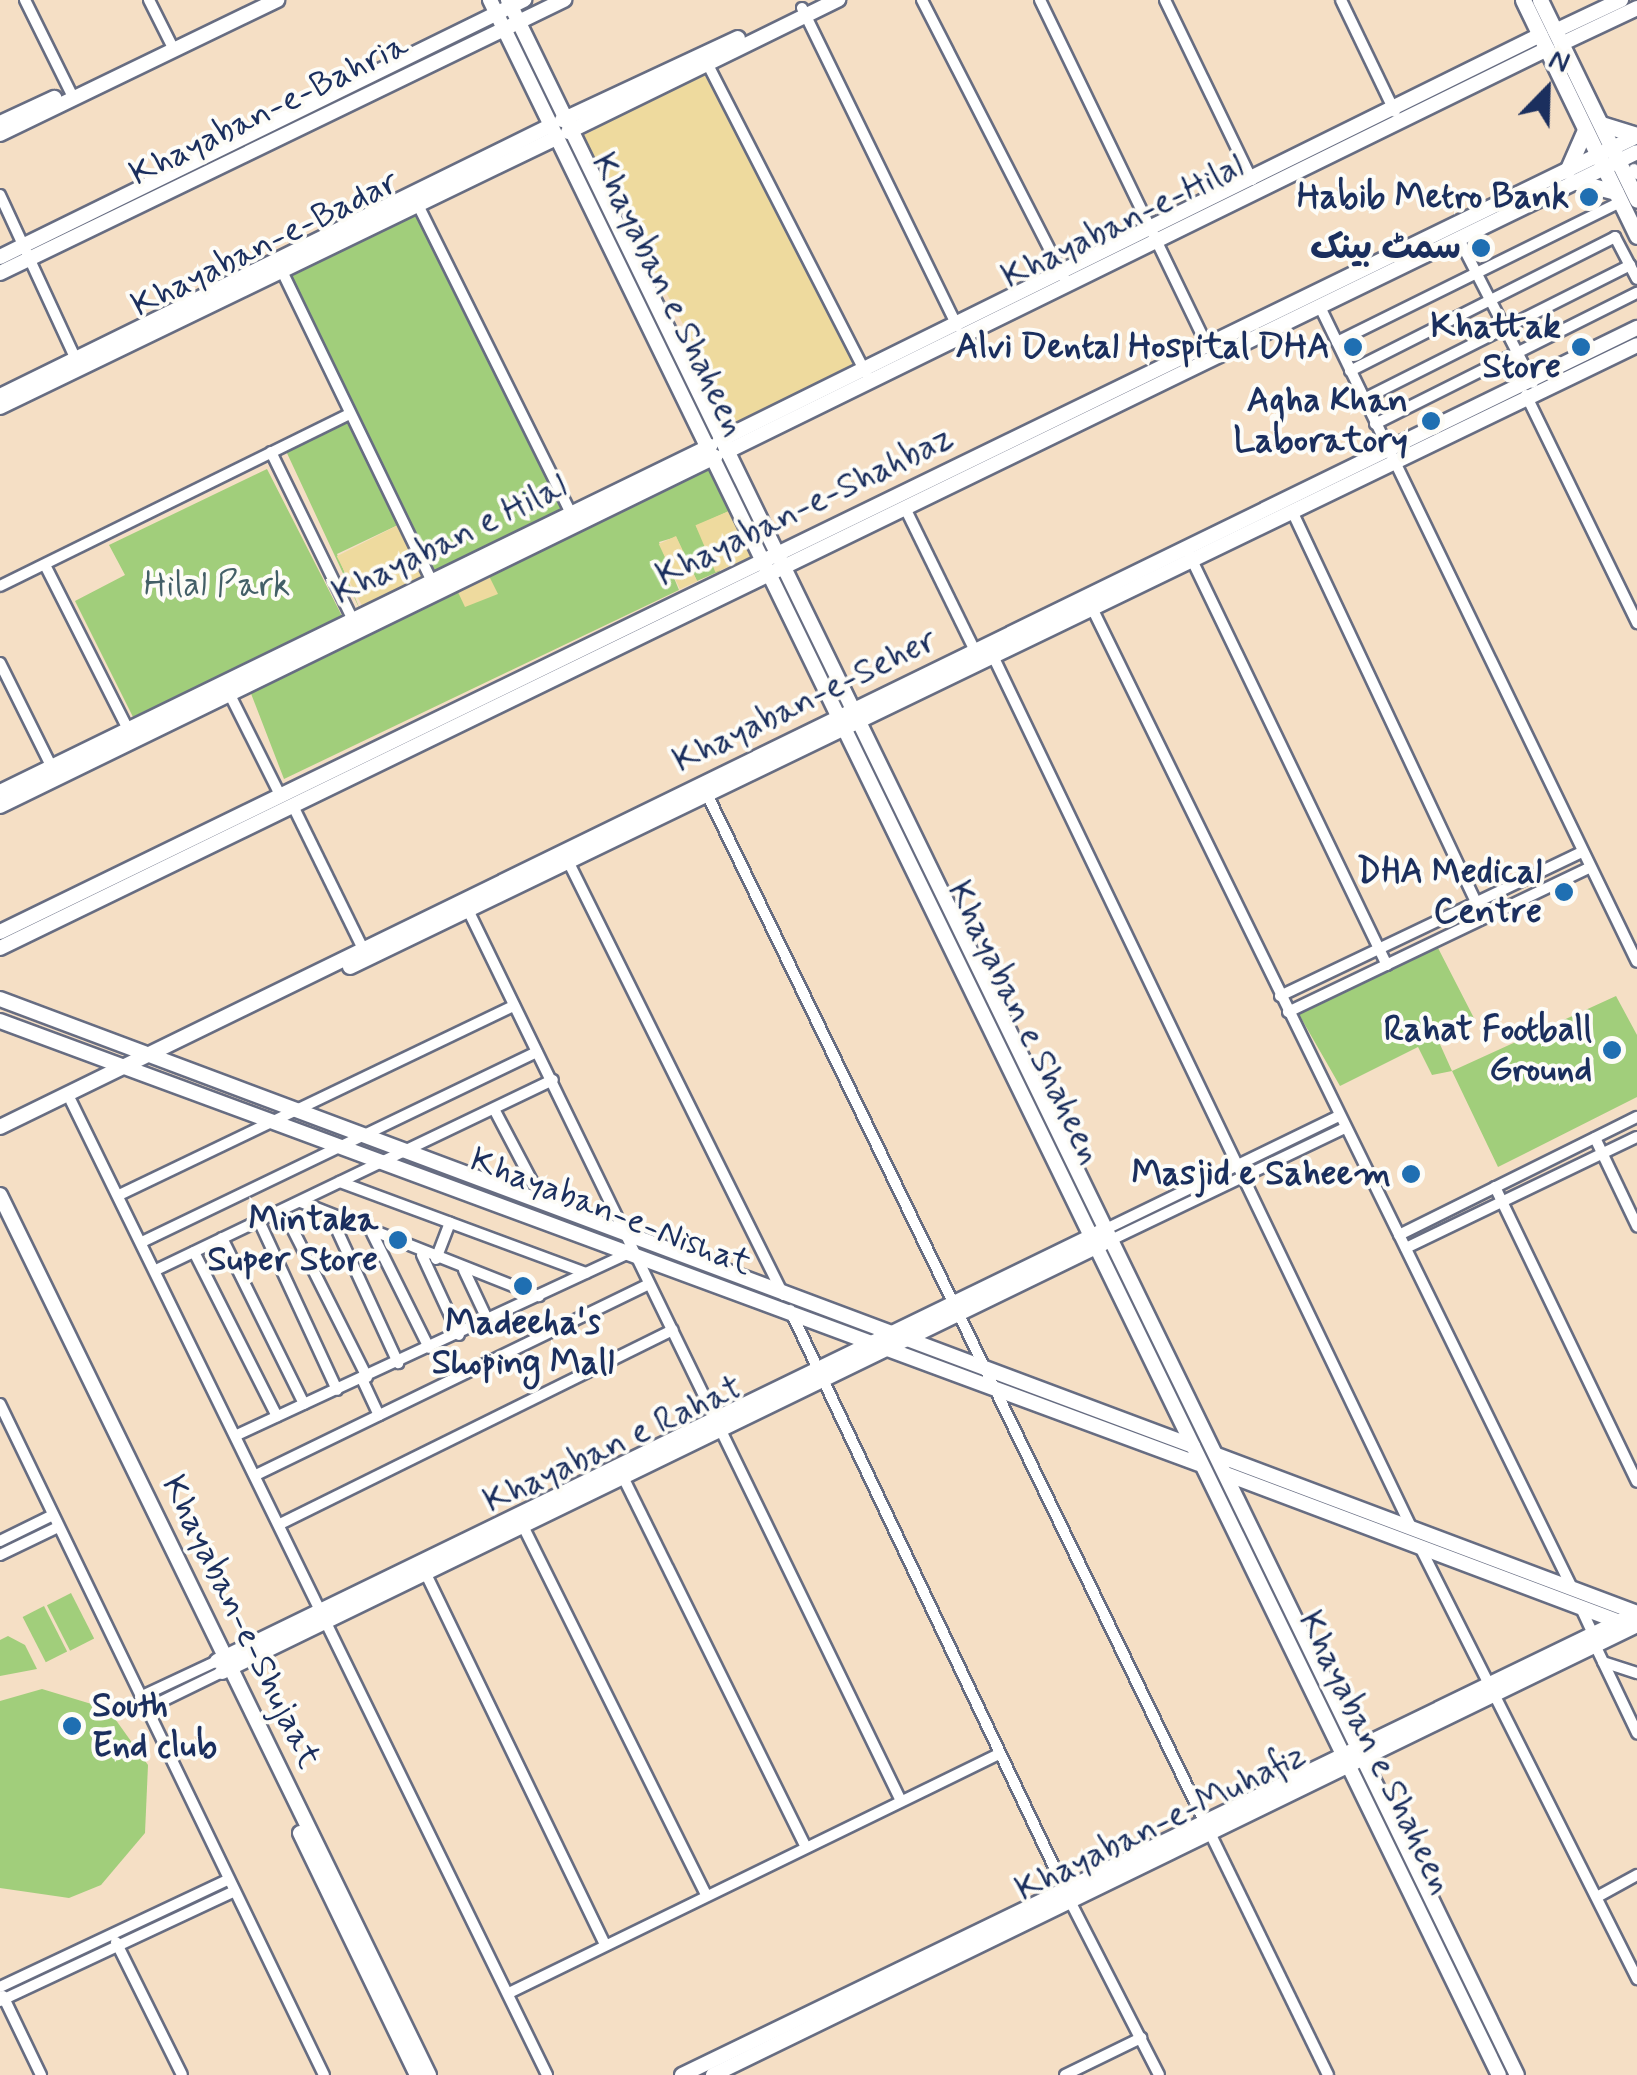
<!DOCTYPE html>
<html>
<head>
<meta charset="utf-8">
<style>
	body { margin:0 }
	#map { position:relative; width:1637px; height:2075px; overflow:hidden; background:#f5dfc5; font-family:Mynerve,"Playpen Sans Arabic",sans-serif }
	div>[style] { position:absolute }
	.green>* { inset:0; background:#a1ce7b; transform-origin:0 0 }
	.sand>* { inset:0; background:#eeda9e; transform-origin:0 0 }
	.roads { filter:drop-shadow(2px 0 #676d82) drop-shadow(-2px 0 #676d82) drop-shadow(0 2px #676d82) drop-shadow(0 -2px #676d82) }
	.street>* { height:10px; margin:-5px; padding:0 5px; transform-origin:5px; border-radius:5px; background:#fff }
	.secondary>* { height:14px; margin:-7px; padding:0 7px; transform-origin:7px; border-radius:7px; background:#fff }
	.primary>* { height:15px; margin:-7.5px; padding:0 7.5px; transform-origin:7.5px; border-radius:7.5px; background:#fff }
	.dots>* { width:28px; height:28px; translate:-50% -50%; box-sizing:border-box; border:5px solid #fdfcf7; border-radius:50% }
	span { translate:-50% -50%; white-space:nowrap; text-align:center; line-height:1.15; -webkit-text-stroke:8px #fdfcf7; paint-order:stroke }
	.street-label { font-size:35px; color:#1b2f5e }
	.poi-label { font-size:35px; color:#1b2f5e; font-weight:700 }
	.right { translate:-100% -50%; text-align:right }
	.left { translate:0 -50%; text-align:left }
	.park-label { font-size:35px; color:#435f67 }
	.north { position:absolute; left:1497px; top:40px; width:100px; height:100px; -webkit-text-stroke:8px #fdfcf7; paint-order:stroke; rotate:23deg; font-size:28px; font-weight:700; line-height:40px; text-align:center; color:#1b2f5e }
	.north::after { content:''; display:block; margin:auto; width:35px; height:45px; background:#1b2f5e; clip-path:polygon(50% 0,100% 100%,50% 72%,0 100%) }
</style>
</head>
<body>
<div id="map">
	<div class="green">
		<i style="left:416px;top:209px;width:339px;height:143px;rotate:64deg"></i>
		<i style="clip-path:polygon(348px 418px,400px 524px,337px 554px,361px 612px,286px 451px)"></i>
		<i style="clip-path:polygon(715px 461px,736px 508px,696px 526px,720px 571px,697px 581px,676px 537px,659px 542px,679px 590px,284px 779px,250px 691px)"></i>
		<i style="clip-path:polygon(267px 469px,342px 616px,133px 717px,75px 601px,125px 575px,109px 545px)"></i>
		<i style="clip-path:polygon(1437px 946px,1476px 1022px,1439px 1042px,1452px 1071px,1616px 996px,1637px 1035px,1637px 1097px,1498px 1167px,1452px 1071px,1432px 1075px,1418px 1047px,1340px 1086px,1297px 1011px)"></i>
		<i style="left:71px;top:1593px;width:51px;height:27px;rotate:63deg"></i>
		<i style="left:44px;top:1606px;width:51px;height:24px;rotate:63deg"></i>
		<i style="clip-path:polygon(8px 1636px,25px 1645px,37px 1669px,0 1676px,0 1640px)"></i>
		<i style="clip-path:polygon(42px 1689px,108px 1709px,148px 1765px,145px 1833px,101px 1885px,69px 1898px,0 1888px,0 1701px)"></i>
	</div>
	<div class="sand">
		<i style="left:703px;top:72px;width:329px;height:136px;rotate:62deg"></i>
		<i style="left:736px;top:508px;width:51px;height:44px;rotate:67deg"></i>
		<i style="left:400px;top:524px;width:64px;height:71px;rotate:63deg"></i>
		<i style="left:676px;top:536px;width:50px;height:19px;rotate:65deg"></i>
		<i style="clip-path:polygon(487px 572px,498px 594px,465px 607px,456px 588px)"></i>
	</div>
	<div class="roads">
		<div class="street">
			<i style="left:25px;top:0;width:110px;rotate:63.7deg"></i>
			<i style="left:149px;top:0;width:56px;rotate:63.4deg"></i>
			<i style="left:922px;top:0;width:317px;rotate:62.9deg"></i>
			<i style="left:1040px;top:0;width:386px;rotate:64.2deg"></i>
			<i style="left:1165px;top:0;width:200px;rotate:64.2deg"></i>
			<i style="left:1341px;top:0;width:124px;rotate:64.3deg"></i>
			<i style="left:802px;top:8px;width:354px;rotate:64deg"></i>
			<i style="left:705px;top:59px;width:353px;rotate:62.9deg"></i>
			<i style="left:1634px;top:169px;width:6px;rotate:59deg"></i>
			<i style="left:0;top:195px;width:184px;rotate:65.2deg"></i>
			<i style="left:415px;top:199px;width:358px;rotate:63.6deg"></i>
			<i style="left:1461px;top:243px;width:157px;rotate:62.8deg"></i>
			<i style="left:279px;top:265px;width:358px;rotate:64.2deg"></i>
			<i style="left:1321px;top:309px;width:725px;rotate:64.18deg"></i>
			<i style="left:1337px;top:342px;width:316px;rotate:-26.3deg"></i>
			<i style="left:1350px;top:371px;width:297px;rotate:-26.8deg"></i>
			<i style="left:1615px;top:237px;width:47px;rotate:62.4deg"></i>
			<i style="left:1526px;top:395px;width:254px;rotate:64deg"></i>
			<i style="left:1364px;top:399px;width:298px;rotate:-26.7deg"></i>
			<i style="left:1375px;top:424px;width:293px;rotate:-26.6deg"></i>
			<i style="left:271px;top:452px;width:194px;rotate:64deg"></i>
			<i style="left:906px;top:510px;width:164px;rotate:63.9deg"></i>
			<i style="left:1292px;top:511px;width:449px;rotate:64.8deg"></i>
			<i style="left:1190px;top:556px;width:454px;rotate:64.3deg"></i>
			<i style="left:45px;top:565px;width:188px;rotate:63.2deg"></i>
			<i style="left:0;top:586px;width:389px;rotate:-26.2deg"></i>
			<i style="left:1092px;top:608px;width:1093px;rotate:63.9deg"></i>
			<i style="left:993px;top:656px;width:968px;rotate:64.36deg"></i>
			<i style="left:0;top:663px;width:119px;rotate:63.6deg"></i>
			<i style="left:227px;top:689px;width:119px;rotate:63.4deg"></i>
			<i style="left:705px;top:790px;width:1145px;rotate:64.17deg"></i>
			<i style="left:293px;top:806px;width:164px;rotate:63.9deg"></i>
			<i style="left:566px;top:857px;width:489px;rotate:63.6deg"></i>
			<i style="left:468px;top:910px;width:988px;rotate:64.08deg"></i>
			<i style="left:1280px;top:996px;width:335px;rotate:-25.5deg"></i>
			<i style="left:1288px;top:1012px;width:334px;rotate:-25.6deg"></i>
			<i style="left:71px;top:1101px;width:1084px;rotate:63.95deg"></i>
			<i style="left:494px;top:1109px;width:105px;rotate:62.2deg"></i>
			<i style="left:1595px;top:1138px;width:98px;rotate:64.5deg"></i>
			<i style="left:340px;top:1182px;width:262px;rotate:20.3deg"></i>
			<i style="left:1495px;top:1187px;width:327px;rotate:64.3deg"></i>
			<i style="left:119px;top:1195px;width:438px;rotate:-25.6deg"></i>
			<i style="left:301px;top:1202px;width:256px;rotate:21.6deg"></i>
			<i style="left:283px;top:1210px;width:187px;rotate:63.3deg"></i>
			<i style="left:331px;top:1217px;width:161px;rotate:65.3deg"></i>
			<i style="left:259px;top:1221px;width:186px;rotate:65.2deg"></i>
			<i style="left:1104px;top:1230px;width:261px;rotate:-25.9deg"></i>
			<i style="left:372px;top:1233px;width:128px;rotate:63.6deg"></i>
			<i style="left:1399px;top:1235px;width:266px;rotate:-26.4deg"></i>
			<i style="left:222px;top:1238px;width:185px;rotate:63.7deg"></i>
			<i style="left:1109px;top:1241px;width:262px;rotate:-25.6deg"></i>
			<i style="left:142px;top:1242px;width:438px;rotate:-25.7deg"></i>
			<i style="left:1406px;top:1248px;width:256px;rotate:-25.7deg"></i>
			<i style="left:194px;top:1252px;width:184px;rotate:63.2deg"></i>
			<i style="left:422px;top:1255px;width:88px;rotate:65.2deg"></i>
			<i style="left:436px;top:1259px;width:39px;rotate:-69deg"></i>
			<i style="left:156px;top:1270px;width:440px;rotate:-25.6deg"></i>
			<i style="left:464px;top:1270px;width:56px;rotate:64.8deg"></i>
			<i style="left:790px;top:1310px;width:642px;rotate:64.63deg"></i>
			<i style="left:362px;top:1379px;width:40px;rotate:65deg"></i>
			<i style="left:0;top:1404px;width:745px;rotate:64.23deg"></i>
			<i style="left:237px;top:1435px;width:434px;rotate:-24.9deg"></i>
			<i style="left:256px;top:1475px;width:437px;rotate:-25.9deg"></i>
			<i style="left:622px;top:1475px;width:411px;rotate:63.7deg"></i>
			<i style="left:521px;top:1522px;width:414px;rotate:63.6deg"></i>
			<i style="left:280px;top:1524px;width:438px;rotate:-26.3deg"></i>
			<i style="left:0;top:1541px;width:59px;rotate:-26.1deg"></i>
			<i style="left:1419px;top:1545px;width:486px;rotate:63.3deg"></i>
			<i style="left:0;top:1555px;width:64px;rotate:-25.8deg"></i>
			<i style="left:424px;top:1570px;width:414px;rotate:64.2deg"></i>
			<i style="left:1580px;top:1606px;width:31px;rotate:65deg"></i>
			<i style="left:1595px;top:1645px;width:98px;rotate:64.5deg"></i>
			<i style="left:1603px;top:1662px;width:36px;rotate:18deg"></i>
			<i style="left:140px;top:1697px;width:85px;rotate:-25.1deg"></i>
			<i style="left:146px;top:1709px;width:85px;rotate:-26deg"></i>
			<i style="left:1210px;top:1833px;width:269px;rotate:64deg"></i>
			<i style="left:1597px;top:1897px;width:46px;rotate:-28.8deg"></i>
			<i style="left:1070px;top:1901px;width:195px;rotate:62.9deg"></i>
			<i style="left:116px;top:1942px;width:148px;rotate:63.6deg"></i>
			<i style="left:0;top:1987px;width:253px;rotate:-25.2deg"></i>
			<i style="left:509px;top:1993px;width:545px;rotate:-26deg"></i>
			<i style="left:3px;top:1996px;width:88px;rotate:64.3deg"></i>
			<i style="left:0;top:2001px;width:259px;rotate:-25.1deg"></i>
			<i style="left:1065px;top:2075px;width:85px;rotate:-26deg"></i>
		</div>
		<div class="secondary">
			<i style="left:490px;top:0;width:2307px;rotate:64.07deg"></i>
			<i style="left:508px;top:0;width:2307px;rotate:64.07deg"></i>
			<i style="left:1555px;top:31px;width:73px;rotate:-25.2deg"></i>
			<i style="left:1561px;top:44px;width:84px;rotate:-25.3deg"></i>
			<i style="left:562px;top:120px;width:194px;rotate:-25deg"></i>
			<i style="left:0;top:123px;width:60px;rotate:-24.8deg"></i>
			<i style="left:568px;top:132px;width:301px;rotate:-26.1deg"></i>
			<i style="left:0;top:134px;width:308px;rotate:-25.8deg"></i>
			<i style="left:0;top:257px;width:584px;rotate:-26.13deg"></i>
			<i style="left:0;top:273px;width:627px;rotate:-25.83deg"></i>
			<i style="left:0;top:396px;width:613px;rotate:-26.15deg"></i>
			<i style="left:0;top:407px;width:618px;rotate:-25.82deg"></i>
			<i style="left:720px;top:440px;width:915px;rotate:-26.28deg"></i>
			<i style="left:726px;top:452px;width:915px;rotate:-26.14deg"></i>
			<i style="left:0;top:792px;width:790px;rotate:-25.98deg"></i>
			<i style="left:0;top:806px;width:796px;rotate:-26.02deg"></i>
			<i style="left:0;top:932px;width:1820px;rotate:-25.93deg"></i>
			<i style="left:0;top:948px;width:1820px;rotate:-25.93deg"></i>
			<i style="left:350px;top:967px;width:1429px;rotate:-25.79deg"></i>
			<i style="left:0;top:999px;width:1274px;rotate:20.54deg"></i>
			<i style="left:0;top:1021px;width:1278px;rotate:20.28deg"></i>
			<i style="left:0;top:1127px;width:1822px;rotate:-26.02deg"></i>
			<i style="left:0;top:1195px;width:979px;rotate:64.01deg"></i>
			<i style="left:1217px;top:1455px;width:449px;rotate:20.6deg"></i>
			<i style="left:1226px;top:1474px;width:423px;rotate:20.6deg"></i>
			<i style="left:217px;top:1661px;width:984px;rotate:-25.91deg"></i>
			<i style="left:222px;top:1672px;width:981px;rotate:-25.94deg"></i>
			<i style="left:300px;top:1833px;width:269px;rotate:64.2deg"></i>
			<i style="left:682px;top:2075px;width:1061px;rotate:-25.82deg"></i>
			<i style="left:713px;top:2075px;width:1028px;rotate:-25.97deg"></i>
		</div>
		<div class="primary">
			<i style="left:1523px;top:0;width:262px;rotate:64.2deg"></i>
			<i style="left:1540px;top:0;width:222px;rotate:64.1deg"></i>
			<i style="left:1601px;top:124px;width:38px;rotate:17deg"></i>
			<i style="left:1567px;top:171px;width:45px;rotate:-66.3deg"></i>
			<i style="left:1577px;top:182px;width:40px;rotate:14.4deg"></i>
		</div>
	</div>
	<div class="dots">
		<i style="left:1589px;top:197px;background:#1f6fb2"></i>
		<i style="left:1481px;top:248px;background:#1f6fb2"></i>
		<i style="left:1353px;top:347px;background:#1f6fb2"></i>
		<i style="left:1581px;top:347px;background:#1f6fb2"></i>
		<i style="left:1431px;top:421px;background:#1f6fb2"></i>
		<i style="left:1564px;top:892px;background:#1f6fb2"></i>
		<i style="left:1612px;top:1050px;background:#1f6fb2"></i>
		<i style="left:1411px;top:1174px;background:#1f6fb2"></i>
		<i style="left:398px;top:1240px;background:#1f6fb2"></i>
		<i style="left:523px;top:1286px;background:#1f6fb2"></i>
		<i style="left:72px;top:1726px;background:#1f6fb2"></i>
	</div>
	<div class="street-label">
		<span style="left:269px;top:110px;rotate:-26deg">Khayaban-e-Bahria</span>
		<span style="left:1123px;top:222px;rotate:-26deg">Khayaban-e-Hilal</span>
		<span style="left:265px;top:244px;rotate:-26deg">Khayaban-e-Badar</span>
		<span style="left:668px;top:295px;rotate:64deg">Khayaban e Shaheen</span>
		<span style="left:805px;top:507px;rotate:-26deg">Khayaban-e-Shahbaz</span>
		<span style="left:450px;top:540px;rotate:-26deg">Khayaban e Hilal</span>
		<span style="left:805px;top:701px;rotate:-26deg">Khayaban-e-Seher</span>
		<span style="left:1024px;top:1023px;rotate:64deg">Khayaban e Shaheen</span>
		<span style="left:611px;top:1212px;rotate:21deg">Khayaban-e-Nishat</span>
		<span style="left:613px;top:1445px;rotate:-25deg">Khayaban e Rahat</span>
		<span style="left:241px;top:1622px;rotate:64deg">Khayaban-e-Shujaat</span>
		<span style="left:1375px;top:1753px;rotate:64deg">Khayaban e Shaheen</span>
		<span style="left:1161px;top:1823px;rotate:-26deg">Khayaban-e-Muhafiz</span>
	</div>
	<div class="poi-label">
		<span class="right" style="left:1569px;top:197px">Habib Metro Bank</span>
		<span class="right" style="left:1461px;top:248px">سمٹ بینک</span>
		<span class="right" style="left:1561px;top:347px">Khattak<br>Store</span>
		<span class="right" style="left:1330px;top:347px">Alvi Dental Hospital DHA</span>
		<span class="right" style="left:1408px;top:421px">Agha Khan<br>Laboratory</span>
		<span class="right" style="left:1542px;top:892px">DHA Medical<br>Centre</span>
		<span class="right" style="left:1592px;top:1050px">Rahat Football<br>Ground</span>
		<span class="right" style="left:1391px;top:1174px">Masjid e Saheem</span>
		<span class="right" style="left:378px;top:1240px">Mintaka<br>Super Store</span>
		<span style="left:523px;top:1343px">Madeeha's<br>Shoping Mall</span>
		<span class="left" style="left:92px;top:1726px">South<br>End club</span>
	</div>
	<div class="park-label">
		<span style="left:217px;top:585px">Hilal Park</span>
	</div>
	<div class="north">N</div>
</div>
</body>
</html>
